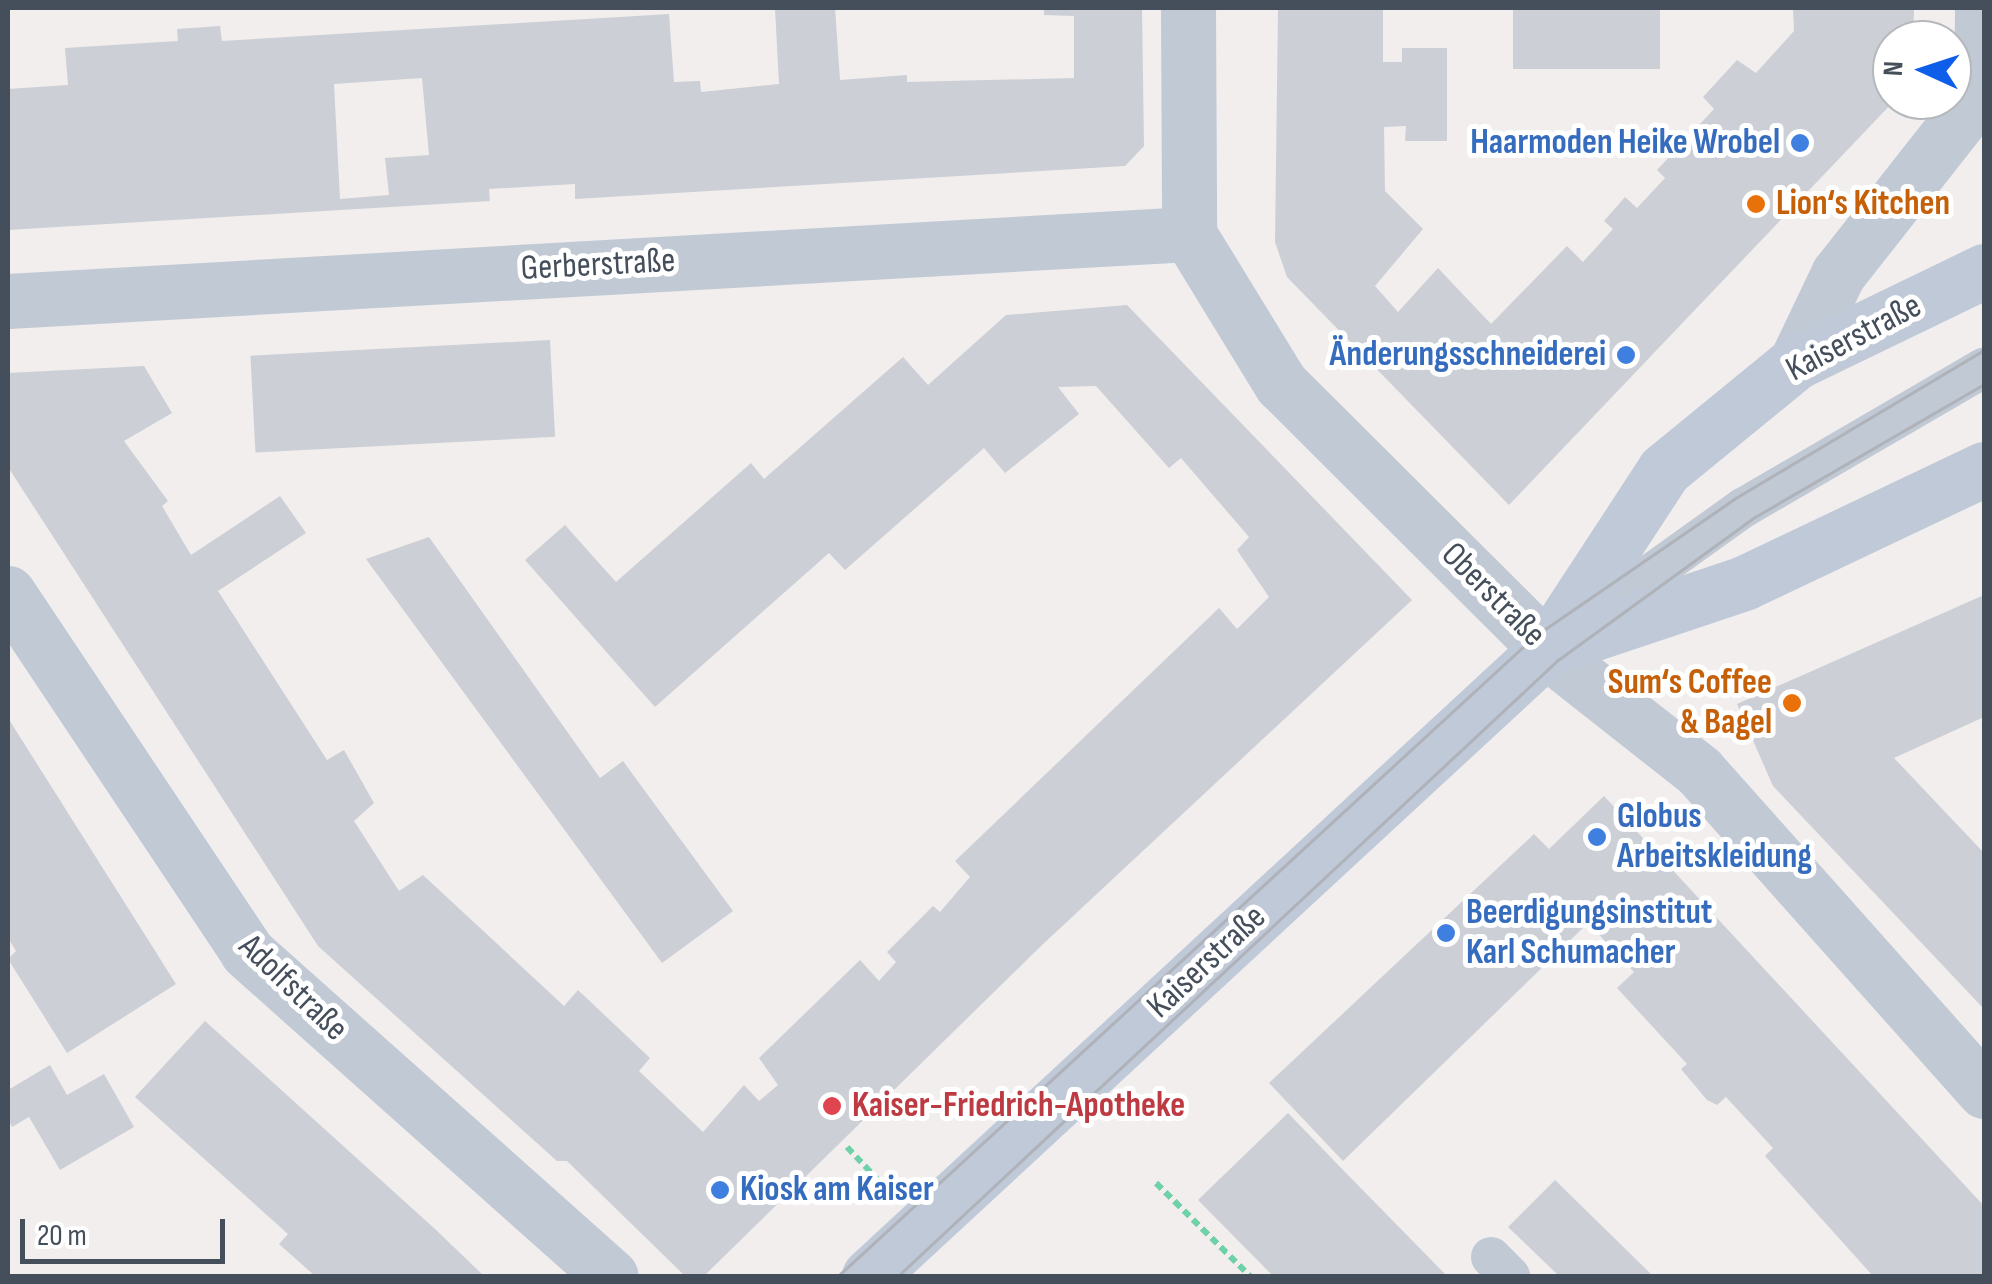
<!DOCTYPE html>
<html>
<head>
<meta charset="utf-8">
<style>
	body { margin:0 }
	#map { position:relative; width:1992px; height:1284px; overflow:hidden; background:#f1eeed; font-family:"Sofia Sans Condensed",sans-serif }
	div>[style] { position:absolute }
	.building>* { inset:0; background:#cccfd6; transform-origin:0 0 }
	.path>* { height:6px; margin-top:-3px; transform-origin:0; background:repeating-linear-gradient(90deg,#6fd1a8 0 8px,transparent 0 13px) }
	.service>* { height:40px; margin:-20px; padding:0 20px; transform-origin:20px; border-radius:20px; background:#c0c9d4 }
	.minor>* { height:55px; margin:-27.5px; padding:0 27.5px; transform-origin:27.5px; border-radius:27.5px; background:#c0c9d4 }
	.tertiary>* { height:55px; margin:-27.5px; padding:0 27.5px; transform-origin:27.5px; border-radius:27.5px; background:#c0c9d4 }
	.secondary>* { height:55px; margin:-27.5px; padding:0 27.5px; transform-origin:27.5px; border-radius:27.5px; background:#bfc9d8 }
	.tram>* { height:2.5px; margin:-1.25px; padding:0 1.25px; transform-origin:1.25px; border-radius:1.25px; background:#afb2b9 }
	.dots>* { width:28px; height:28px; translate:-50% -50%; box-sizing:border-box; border:5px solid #fff; border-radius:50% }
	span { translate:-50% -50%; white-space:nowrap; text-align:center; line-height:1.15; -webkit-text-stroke:10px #fff; paint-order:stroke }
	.shop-label { font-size:35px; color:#366cbe; font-weight:700 }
	.right { translate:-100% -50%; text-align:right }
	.left { translate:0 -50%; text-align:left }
	.food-label { font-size:35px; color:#c56008; font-weight:700 }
	.street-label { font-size:35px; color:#454f5c }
	.health-label { font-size:35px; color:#be3a42; font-weight:700 }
	.frame { position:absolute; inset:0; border:10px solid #454f5c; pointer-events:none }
	.north { position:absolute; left:1872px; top:20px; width:100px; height:100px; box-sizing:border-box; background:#fff; border:2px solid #b5b9be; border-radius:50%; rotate:273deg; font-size:28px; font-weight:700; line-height:40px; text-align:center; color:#454f5c }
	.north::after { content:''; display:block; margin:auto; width:35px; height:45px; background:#0e5eea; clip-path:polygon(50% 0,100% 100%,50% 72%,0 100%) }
	.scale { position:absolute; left:20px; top:1219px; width:205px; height:45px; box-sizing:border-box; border:5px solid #454f5c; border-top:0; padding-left:12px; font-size:30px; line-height:35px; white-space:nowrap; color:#454f5c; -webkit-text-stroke:8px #fff; paint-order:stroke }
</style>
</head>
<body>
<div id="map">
	<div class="building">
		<i style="clip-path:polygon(evenodd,775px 8px,835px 8px,840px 80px,907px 75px,907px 82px,1074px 78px,1074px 16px,1044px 15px,1044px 8px,1142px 8px,1144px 146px,1125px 166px,575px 199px,575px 184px,489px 189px,490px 201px,8px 230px,8px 89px,68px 85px,65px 48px,178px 41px,177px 29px,220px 26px,222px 41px,669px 14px,674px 82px,700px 81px,701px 92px,779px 84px,775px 8px,422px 78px,429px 155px,385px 158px,389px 195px,340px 199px,334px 84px,422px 78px)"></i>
		<i style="clip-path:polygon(1278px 8px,1383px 8px,1383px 62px,1402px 62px,1402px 48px,1447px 48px,1447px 141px,1405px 141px,1406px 126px,1384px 127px,1385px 191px,1423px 229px,1375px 286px,1398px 312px,1438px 268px,1491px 324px,1567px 246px,1583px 262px,1613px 229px,1604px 221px,1625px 197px,1637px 208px,1665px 178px,1657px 170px,1714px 109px,1703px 97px,1737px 60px,1756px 73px,1794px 31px,1793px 8px,1914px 8px,1913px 40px,1892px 40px,1895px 100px,1509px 505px,1287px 277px,1275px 242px)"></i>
		<i style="left:1513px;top:8px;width:147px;height:61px"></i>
		<i style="clip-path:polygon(1127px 305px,1412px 600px,1041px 946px,704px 1276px,685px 1276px,567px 1161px,557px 1161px,318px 946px,8px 467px,8px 373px,144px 366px,172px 413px,124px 441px,168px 501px,162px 506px,191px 555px,280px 496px,306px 533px,218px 591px,327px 760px,344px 750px,374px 803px,354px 821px,399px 891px,423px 875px,564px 1006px,578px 990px,650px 1058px,639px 1071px,703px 1132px,744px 1085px,759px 1101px,778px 1085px,759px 1058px,860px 960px,879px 981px,896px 962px,887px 952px,933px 906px,940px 912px,970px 877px,955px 861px,1219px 608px,1237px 629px,1269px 597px,1237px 550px,1249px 537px,1181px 458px,1169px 468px,1096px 386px,1058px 387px,1079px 414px,1005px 473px,984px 448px,845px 570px,829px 553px,655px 707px,525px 560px,565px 525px,616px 582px,751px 463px,764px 479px,903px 357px,928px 385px,1006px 315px)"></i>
		<i style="left:550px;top:340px;width:97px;height:300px;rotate:87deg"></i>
		<i style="clip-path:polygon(429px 537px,600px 778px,623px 761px,733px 911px,662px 963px,366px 559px)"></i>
		<i style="clip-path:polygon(1984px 595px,1984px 717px,1894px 758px,1984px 853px,1984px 1009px,1773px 786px,1737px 704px)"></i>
		<i style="clip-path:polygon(8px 718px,176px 984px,67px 1053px,8px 959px,16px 951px,8px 938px)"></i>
		<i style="clip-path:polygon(1604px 796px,1984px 1206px,1984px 1276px,1873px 1276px,1765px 1156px,1773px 1148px,1726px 1097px,1717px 1105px,1707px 1100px,1681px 1069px,1687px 1064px,1617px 988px,1634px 972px,1588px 923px,1343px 1161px,1269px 1083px,1534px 834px,1549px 849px)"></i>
		<i style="clip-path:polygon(205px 1021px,435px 1229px,484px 1276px,315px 1276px,279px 1244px,288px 1234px,135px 1097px)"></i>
		<i style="clip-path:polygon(50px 1065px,67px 1095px,104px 1074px,134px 1127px,60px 1170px,29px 1117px,12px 1127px,8px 1119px,8px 1090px)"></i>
		<i style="clip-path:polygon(1288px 1113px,1345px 1172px,1447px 1276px,1273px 1276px,1198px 1200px)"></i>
		<i style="clip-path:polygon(1555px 1180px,1653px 1276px,1559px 1276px,1508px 1227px)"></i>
	</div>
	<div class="path">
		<i style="left:847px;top:1147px;width:45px;rotate:46.8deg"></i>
		<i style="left:1156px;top:1183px;width:132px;rotate:44.7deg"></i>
	</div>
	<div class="service">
		<i style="left:1578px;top:626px;width:203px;rotate:-35.6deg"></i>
		<i style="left:1743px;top:508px;width:279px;rotate:-30.2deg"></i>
		<i style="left:1491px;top:1257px;width:27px;rotate:45deg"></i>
	</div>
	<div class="minor">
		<i style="left:1188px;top:8px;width:226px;rotate:89.7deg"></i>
		<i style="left:1189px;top:234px;width:176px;rotate:58.5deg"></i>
		<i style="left:1281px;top:384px;width:391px;rotate:44.9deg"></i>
		<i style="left:1558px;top:660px;width:179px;rotate:38.2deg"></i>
		<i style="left:1699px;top:771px;width:429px;rotate:48.3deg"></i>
		<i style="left:8px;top:301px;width:1183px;rotate:-3.25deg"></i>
		<i style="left:1796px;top:362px;width:98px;rotate:-64.5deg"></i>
		<i style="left:1838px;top:274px;width:231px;rotate:-51.8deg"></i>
		<i style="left:1981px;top:92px;width:84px;rotate:-89.3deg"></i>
	</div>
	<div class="tertiary">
		<i style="left:8px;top:593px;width:431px;rotate:56.3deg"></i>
		<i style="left:247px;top:952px;width:487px;rotate:41.7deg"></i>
	</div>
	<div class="secondary">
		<i style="left:1547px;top:649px;width:208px;rotate:-18.5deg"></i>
		<i style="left:1744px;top:583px;width:266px;rotate:-25.4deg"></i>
		<i style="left:869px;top:1276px;width:923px;rotate:-42.76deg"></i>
		<i style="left:1547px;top:649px;width:214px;rotate:-56.8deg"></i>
		<i style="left:1664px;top:470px;width:171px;rotate:-39.3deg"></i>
		<i style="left:1796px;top:362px;width:209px;rotate:-25.8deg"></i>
	</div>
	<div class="tram">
		<i style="left:838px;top:1276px;width:946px;rotate:-42.56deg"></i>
		<i style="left:1535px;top:636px;width:242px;rotate:-34.5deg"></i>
		<i style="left:1734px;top:499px;width:291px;rotate:-30.8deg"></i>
		<i style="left:898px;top:1276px;width:903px;rotate:-43.03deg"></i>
		<i style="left:1558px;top:660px;width:243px;rotate:-36deg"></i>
		<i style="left:1755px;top:517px;width:265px;rotate:-30.1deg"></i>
	</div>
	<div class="dots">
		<i style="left:1800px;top:143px;background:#3f7fe0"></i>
		<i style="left:1756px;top:204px;background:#e8710a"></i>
		<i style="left:1626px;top:355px;background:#3f7fe0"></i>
		<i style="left:1792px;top:703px;background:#e8710a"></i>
		<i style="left:1597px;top:837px;background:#3f7fe0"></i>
		<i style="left:1446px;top:933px;background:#3f7fe0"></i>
		<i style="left:832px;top:1106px;background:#e0444e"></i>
		<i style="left:720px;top:1190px;background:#3f7fe0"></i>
	</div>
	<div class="shop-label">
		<span class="right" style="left:1780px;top:143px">Haarmoden Heike Wrobel</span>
		<span class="right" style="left:1606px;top:355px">Änderungsschneiderei</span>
		<span class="left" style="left:1617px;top:837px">Globus<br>Arbeitskleidung</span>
		<span class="left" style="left:1466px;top:933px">Beerdigungsinstitut<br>Karl Schumacher</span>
		<span class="left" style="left:740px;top:1190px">Kiosk am Kaiser</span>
	</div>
	<div class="food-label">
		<span class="left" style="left:1776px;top:204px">Lion‘s Kitchen</span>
		<span class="right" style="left:1772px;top:703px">Sum‘s Coffee<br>&amp; Bagel</span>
	</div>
	<div class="street-label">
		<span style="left:598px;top:265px;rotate:-3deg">Gerberstraße</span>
		<span style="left:1854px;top:338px;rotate:-28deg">Kaiserstraße</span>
		<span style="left:1493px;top:595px;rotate:45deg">Oberstraße</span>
		<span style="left:1207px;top:962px;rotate:-43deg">Kaiserstraße</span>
		<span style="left:293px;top:988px;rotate:44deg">Adolfstraße</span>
	</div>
	<div class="health-label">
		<span class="left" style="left:852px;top:1106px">Kaiser-Friedrich-Apotheke</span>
	</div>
	<div class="frame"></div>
	<div class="north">N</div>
	<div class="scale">20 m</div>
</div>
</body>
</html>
